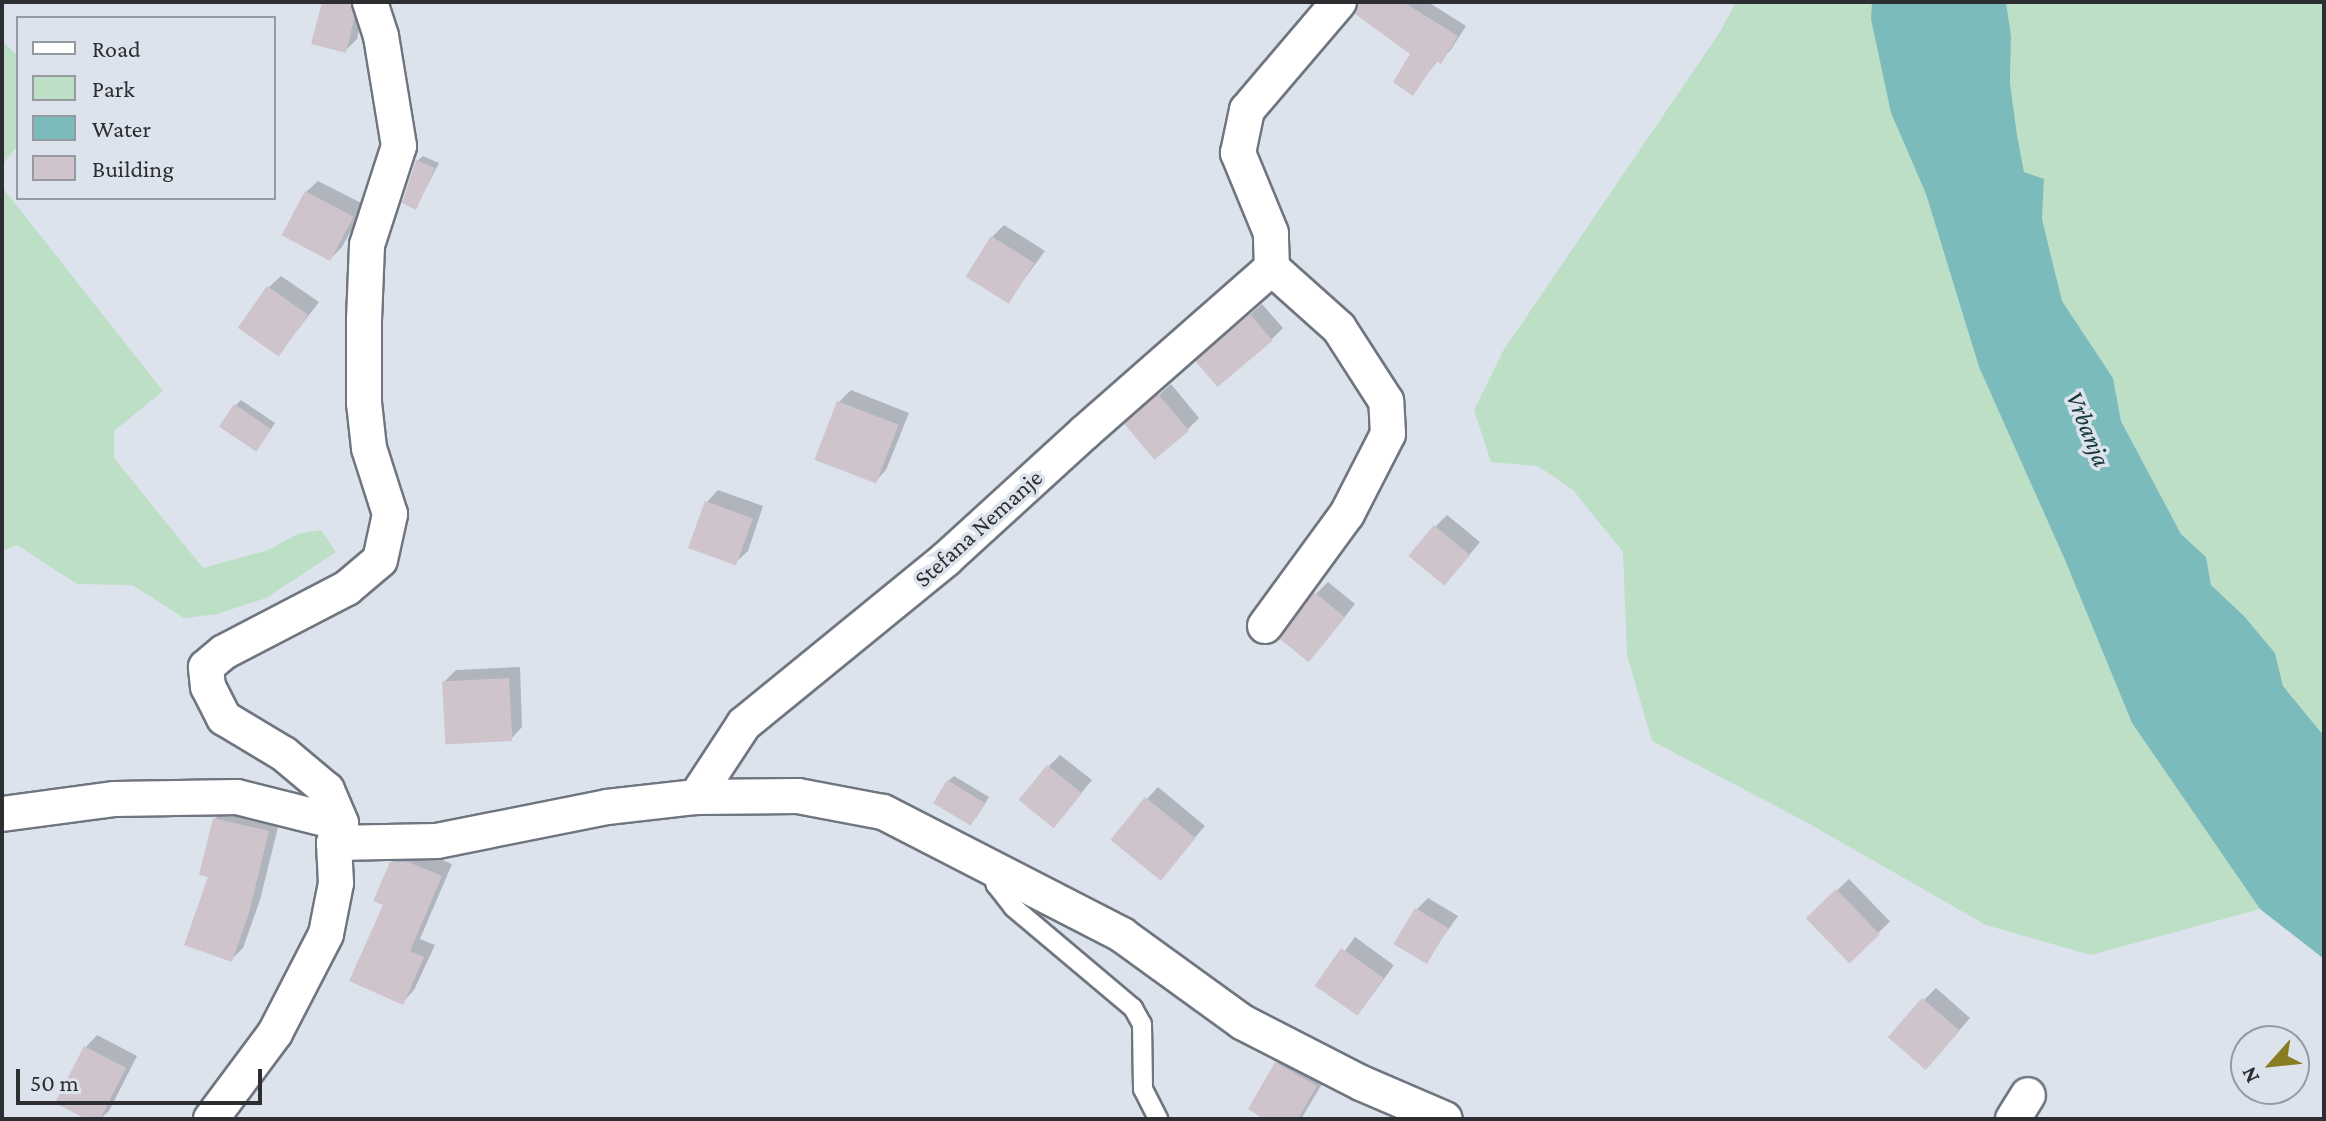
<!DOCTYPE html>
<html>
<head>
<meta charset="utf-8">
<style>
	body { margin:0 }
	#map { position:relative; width:2326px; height:1121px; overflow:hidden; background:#dce3ed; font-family:"Crimson Pro",serif }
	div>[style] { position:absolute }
	.green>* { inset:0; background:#bddfc5 }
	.water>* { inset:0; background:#7cbbbc }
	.shadow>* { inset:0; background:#0003; transform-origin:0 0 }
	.building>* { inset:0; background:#cfc4cc; transform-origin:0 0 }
	.roads { filter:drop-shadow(2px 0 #707680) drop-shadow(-2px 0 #707680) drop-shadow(0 2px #707680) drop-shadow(0 -2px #707680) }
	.lane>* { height:18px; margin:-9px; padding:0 9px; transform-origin:9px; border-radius:9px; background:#fff }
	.street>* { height:34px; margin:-17px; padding:0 17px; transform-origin:17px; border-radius:17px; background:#fff }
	span { translate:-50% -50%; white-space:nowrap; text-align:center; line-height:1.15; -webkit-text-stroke:7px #dce3ed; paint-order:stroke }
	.street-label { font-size:24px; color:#2c2e32 }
	.water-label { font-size:26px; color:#143435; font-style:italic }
	.frame { position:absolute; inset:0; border:4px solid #2c2e32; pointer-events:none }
	.legend { position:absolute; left:16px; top:16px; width:260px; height:184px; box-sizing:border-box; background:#dce3ed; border:2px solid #969ba2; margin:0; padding:10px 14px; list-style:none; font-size:24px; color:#2c2e32 }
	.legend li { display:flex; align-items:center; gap:16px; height:40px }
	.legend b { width:40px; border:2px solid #969ba2 }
	.north { position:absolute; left:2230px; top:1025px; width:80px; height:80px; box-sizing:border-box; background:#dce3ed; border:2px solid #969ba2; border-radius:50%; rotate:243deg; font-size:22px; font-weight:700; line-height:32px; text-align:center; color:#2c2e32 }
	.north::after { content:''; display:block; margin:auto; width:28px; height:36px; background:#897c22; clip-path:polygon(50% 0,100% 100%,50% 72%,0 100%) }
	.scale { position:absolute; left:16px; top:1069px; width:246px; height:36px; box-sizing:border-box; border:4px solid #2c2e32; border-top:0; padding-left:10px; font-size:24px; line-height:28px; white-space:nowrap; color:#2c2e32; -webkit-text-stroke:6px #dce3ed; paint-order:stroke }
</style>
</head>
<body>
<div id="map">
	<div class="green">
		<i style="clip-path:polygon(1736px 2px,1872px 2px,1872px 19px,1891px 113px,1926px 194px,1979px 367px,2065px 560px,2132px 723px,2260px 909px,2091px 955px,1986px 925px,1806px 822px,1652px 741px,1627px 655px,1623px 552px,1573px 490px,1538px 466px,1491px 462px,1474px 410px,1503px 351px,1720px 32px)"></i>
		<i style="clip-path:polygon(2006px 2px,2324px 2px,2324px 736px,2283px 686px,2275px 653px,2244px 616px,2211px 585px,2206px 557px,2181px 534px,2121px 421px,2113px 378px,2062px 301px,2042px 219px,2044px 179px,2024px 172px,2017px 135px,2010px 83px,2011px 36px)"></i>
		<i style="clip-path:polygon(2px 41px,18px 56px,18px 145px,2px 165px)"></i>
		<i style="clip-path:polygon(2px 187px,163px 391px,114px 431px,114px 458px,203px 568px,268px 550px,298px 534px,321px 530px,336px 552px,266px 598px,217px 614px,184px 618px,132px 585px,77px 584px,17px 545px,2px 551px)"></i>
	</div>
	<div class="water">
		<i style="clip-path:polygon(1872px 2px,2006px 2px,2011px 36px,2010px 83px,2017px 135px,2024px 172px,2044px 179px,2042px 219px,2062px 301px,2113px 378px,2121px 421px,2181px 534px,2206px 557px,2211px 585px,2244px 616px,2275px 653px,2283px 686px,2324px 736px,2324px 959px,2260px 909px,2132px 723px,2065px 560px,1979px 367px,1926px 194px,1891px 113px,1871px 19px)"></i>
	</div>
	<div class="shadow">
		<i style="clip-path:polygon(324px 2px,364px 2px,357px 39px,345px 51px)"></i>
		<i style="clip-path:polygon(1360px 2px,1428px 2px,1466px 26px,1450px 51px,1438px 60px,1413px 93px,1413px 54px)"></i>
		<i style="clip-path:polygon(423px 156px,439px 163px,416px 207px,417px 161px)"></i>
		<i style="clip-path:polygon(318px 181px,365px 205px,342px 247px,330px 259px,306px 192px)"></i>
		<i style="clip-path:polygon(1004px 225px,1045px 251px,1008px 301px,992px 237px)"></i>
		<i style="clip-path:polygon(281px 276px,319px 302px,279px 354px,269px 287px)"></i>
		<i style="clip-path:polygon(1262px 304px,1283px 328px,1271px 340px,1211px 349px)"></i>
		<i style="clip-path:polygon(1171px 384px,1199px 418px,1188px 429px,1139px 413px)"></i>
		<i style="clip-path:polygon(851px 390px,909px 413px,886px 470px,875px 482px,839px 402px)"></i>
		<i style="clip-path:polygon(241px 400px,275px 423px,261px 444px,235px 406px)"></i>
		<i style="clip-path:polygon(718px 490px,763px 506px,748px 551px,736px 562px,707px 502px)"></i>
		<i style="clip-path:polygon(1447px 515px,1480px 542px,1456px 571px,1435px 527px)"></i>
		<i style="clip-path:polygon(1328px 582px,1355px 604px,1320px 648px,1316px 594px)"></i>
		<i style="clip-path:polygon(520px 667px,522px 727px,511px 739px,444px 682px,456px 670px)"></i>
		<i style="clip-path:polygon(1060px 755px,1092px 780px,1054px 826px,1049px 766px)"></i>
		<i style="clip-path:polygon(954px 776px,989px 797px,976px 818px,948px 781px)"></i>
		<i style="clip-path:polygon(1158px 787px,1205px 826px,1160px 878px,1147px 799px)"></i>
		<i style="clip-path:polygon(227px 807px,280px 819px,260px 900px,243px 948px,231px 960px,210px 876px,215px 819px)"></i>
		<i style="clip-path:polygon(403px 851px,420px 851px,452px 864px,420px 939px,435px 945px,414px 990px,403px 1002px,385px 904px,391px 863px)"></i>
		<i style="left:1849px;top:879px;width:59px;height:57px;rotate:46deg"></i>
		<i style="clip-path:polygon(1428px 898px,1458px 916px,1425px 962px,1417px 909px)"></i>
		<i style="left:1355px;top:937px;width:48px;height:61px;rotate:36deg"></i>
		<i style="clip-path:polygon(1936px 988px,1970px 1018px,1937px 1056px,1924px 1000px)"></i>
		<i style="clip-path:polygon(97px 1035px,137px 1056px,109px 1111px,100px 1119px,90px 1119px,86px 1047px)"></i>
		<i style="clip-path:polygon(1289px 1051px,1328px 1074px,1301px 1119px,1268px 1119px,1250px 1108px,1277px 1063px)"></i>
	</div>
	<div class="building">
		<i style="clip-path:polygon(322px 2px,351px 2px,354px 19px,346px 53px,311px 44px)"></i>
		<i style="clip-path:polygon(1358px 2px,1403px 2px,1458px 36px,1441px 64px,1436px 61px,1413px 96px,1393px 82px,1410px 54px,1355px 14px)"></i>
		<i style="clip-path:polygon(416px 160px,435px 168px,416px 210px,402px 203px)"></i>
		<i style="left:305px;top:191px;width:55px;height:50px;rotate:28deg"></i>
		<i style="left:991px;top:236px;width:51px;height:48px;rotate:32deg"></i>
		<i style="left:267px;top:286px;width:50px;height:51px;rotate:35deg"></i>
		<i style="left:1250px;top:314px;width:35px;height:72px;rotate:50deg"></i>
		<i style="left:1158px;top:394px;width:48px;height:45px;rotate:50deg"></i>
		<i style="left:837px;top:401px;width:66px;height:63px;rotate:21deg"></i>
		<i style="left:234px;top:404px;width:45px;height:27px;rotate:34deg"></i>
		<i style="left:705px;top:501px;width:51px;height:50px;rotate:20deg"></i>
		<i style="left:1434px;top:525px;width:47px;height:40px;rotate:40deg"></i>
		<i style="left:1314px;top:592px;width:40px;height:58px;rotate:39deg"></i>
		<i style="left:509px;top:678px;width:63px;height:67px;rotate:87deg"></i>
		<i style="left:1047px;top:765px;width:45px;height:45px;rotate:39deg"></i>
		<i style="left:947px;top:780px;width:44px;height:27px;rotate:31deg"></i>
		<i style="left:1145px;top:797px;width:65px;height:55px;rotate:39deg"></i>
		<i style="clip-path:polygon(213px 818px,269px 831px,249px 913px,232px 962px,184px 945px,208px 877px,199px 875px)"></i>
		<i style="clip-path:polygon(390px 862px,408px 862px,442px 876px,410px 951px,424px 957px,403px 1005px,349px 981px,383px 905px,373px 901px)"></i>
		<i style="left:1836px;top:889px;width:63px;height:42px;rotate:46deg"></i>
		<i style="left:1415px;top:908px;width:39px;height:42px;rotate:31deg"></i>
		<i style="left:1341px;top:948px;width:52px;height:46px;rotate:35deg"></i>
		<i style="left:1922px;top:998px;width:50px;height:52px;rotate:41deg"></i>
		<i style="clip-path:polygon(84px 1046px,126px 1068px,100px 1119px,86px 1119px,55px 1103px)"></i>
		<i style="clip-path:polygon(1275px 1062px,1317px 1086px,1298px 1119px,1264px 1119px,1248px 1109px)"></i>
	</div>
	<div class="roads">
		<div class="lane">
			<i style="left:991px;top:870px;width:16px;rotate:72deg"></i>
			<i style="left:996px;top:885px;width:28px;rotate:52deg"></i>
			<i style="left:1013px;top:907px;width:157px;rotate:40.1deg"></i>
			<i style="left:1133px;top:1008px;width:18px;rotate:61deg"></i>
			<i style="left:1142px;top:1024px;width:65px;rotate:89.1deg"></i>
			<i style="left:1143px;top:1089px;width:34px;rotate:63deg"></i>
		</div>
		<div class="street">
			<i style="left:1265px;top:626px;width:139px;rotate:-53.8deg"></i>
			<i style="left:1347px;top:514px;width:90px;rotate:-62.9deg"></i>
			<i style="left:1388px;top:434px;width:33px;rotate:-93deg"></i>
			<i style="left:1386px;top:401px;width:87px;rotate:-122.8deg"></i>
			<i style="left:1339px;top:328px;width:90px;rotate:-138.2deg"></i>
			<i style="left:696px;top:797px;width:87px;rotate:-56.7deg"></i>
			<i style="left:744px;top:724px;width:261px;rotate:-39.2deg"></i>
			<i style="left:946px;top:559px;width:187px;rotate:-42.4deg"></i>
			<i style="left:1084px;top:433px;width:250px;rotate:-41.3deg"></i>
			<i style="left:1272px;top:268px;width:35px;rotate:-92deg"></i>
			<i style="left:1271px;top:233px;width:87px;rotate:-112.4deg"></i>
			<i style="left:1238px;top:153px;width:44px;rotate:-78.2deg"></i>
			<i style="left:1247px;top:110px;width:142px;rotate:-49.6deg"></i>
			<i style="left:2px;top:814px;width:114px;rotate:-7.6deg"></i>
			<i style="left:115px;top:799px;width:122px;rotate:-0.9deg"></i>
			<i style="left:237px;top:797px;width:107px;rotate:14deg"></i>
			<i style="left:334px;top:843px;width:103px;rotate:-1.1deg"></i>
			<i style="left:437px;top:841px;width:173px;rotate:-11.3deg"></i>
			<i style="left:607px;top:807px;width:90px;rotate:-6.4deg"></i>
			<i style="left:696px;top:797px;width:102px;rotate:-0.6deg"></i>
			<i style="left:798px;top:796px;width:86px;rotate:10.7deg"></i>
			<i style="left:883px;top:812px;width:269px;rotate:27.2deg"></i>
			<i style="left:1122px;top:935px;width:148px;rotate:35.9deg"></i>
			<i style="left:1242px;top:1022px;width:134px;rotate:27.1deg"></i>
			<i style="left:1361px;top:1083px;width:91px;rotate:23.2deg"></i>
			<i style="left:211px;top:1119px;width:107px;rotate:-53.3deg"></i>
			<i style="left:275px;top:1033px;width:111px;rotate:-62.7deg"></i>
			<i style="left:326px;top:934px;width:52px;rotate:-78.9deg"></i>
			<i style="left:336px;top:883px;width:40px;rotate:-92.9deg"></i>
			<i style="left:334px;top:843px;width:21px;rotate:-71deg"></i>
			<i style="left:341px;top:823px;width:36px;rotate:-113deg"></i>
			<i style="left:327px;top:790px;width:56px;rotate:-140.1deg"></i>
			<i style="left:284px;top:754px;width:70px;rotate:-149deg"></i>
			<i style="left:224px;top:718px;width:35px;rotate:-117deg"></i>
			<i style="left:208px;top:687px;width:20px;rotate:-96deg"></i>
			<i style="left:206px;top:667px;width:23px;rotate:-40deg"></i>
			<i style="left:224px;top:652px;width:139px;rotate:-27.5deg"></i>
			<i style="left:347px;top:588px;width:43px;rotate:-40.3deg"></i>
			<i style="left:380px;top:560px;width:47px;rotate:-77.7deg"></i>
			<i style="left:390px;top:514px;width:69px;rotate:-107.7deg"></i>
			<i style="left:369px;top:448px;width:45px;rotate:-96.3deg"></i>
			<i style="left:364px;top:403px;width:83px;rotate:-90deg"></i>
			<i style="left:364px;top:320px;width:75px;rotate:-87.7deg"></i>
			<i style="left:367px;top:245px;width:104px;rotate:-72.1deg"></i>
			<i style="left:399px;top:146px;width:111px;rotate:-99.3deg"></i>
			<i style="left:381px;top:36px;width:36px;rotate:-108deg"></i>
			<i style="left:2013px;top:1119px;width:28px;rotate:-58deg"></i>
		</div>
	</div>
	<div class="street-label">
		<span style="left:978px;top:528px;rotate:-42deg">Stefana Nemanje</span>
	</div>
	<div class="water-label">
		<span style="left:2088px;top:429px;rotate:68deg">Vrbanja</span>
	</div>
	<div class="frame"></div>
	<ul class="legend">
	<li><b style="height:10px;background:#fff"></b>Road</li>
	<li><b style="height:22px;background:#bddfc5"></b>Park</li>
	<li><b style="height:22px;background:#7cbbbc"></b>Water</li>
	<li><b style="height:22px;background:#cfc4cc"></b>Building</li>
	</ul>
	<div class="north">N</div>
	<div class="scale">50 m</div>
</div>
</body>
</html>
